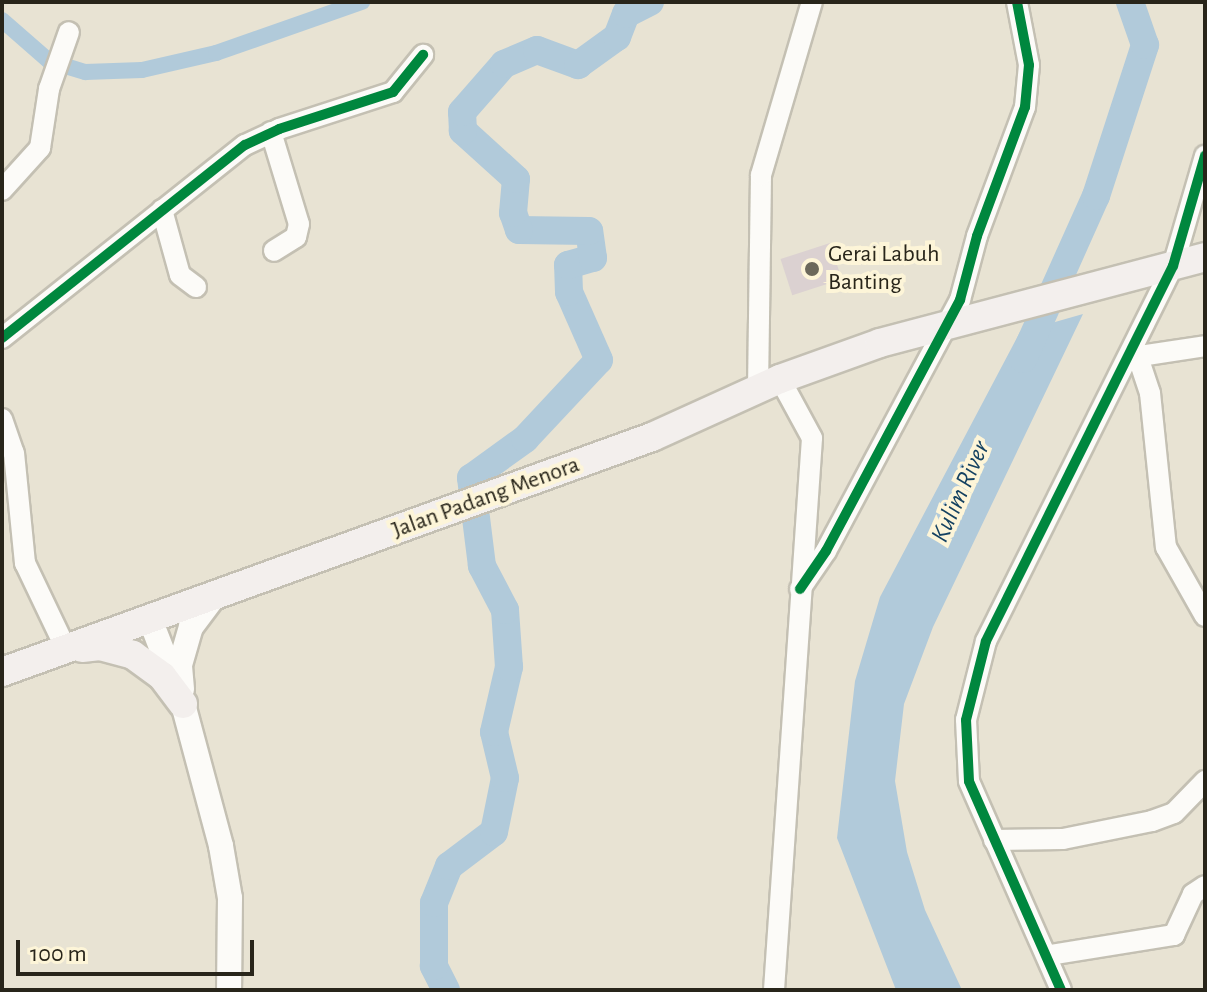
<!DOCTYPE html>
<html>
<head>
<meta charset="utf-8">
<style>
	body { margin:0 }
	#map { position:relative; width:1207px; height:992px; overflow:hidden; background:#e8e3d3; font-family:"Alegreya Sans",sans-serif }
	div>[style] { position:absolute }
	.water>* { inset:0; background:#b1cada }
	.canal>* { height:16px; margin:-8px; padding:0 8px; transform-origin:8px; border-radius:8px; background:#b1cada }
	.river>* { height:28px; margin:-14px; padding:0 14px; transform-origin:14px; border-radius:14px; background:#b1cada }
	.building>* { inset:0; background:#dbd1d1; transform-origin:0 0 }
	.roads { filter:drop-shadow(2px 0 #c4c0b3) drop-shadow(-2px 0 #c4c0b3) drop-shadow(0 2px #c4c0b3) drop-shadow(0 -2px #c4c0b3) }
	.minor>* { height:20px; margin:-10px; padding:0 10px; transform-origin:10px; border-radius:10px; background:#fcfbf8 }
	.tertiary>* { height:24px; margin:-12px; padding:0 12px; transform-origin:12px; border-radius:12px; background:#fcfbf8 }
	.secondary>* { height:28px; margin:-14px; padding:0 14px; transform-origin:14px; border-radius:14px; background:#f3efed }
	.cycleway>* { height:10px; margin:-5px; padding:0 5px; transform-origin:5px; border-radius:5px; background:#00873e }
	.dots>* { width:22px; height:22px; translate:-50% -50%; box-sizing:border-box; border:4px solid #fdf5d8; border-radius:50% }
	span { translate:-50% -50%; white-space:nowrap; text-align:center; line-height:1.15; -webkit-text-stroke:8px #fdf5d8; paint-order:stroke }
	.poi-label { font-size:24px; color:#28251a }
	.left { translate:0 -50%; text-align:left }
	.street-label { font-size:24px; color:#28251a }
	.water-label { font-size:26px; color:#154261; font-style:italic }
	.frame { position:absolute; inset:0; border:4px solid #28251a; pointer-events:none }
	.scale { position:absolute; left:16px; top:940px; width:238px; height:36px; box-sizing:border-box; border:4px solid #28251a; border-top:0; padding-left:10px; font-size:24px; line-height:28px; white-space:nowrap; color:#28251a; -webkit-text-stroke:6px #fdf5d8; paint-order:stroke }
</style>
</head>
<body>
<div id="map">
	<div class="water">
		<i style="clip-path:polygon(1083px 314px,933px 627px,904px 704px,895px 781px,907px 852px,925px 910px,962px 990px,896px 990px,837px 838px,855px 681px,880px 597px,1020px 332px)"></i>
	</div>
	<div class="canal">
		<i style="left:2px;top:20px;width:62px;rotate:41.1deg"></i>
		<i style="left:49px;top:61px;width:38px;rotate:17deg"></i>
		<i style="left:85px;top:72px;width:57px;rotate:-2deg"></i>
		<i style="left:142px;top:70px;width:76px;rotate:-12.9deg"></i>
		<i style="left:216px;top:53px;width:155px;rotate:-19.3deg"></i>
	</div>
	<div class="river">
		<i style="left:1023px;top:359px;width:179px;rotate:-65.9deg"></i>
		<i style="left:1096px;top:196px;width:159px;rotate:-72deg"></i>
		<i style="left:1145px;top:45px;width:46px;rotate:-109.2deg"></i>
		<i style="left:446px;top:990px;width:27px;rotate:-117deg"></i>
		<i style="left:434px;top:966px;width:63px;rotate:-90deg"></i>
		<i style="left:434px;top:903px;width:40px;rotate:-68deg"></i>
		<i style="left:449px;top:866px;width:56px;rotate:-37.1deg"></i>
		<i style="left:494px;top:832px;width:55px;rotate:-78.5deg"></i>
		<i style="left:505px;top:778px;width:47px;rotate:-103.4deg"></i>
		<i style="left:494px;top:732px;width:67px;rotate:-77deg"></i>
		<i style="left:509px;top:667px;width:57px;rotate:-94deg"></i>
		<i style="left:505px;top:610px;width:50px;rotate:-117.6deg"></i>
		<i style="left:482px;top:566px;width:89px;rotate:-97.1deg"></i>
		<i style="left:471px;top:478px;width:67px;rotate:-35.8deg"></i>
		<i style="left:525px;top:439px;width:108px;rotate:-46.9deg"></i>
		<i style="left:599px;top:360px;width:74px;rotate:-113.8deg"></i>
		<i style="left:569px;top:292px;width:27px;rotate:-92deg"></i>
		<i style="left:568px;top:265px;width:26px;rotate:-16deg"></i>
		<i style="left:593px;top:258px;width:27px;rotate:-98deg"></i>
		<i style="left:589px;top:231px;width:70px;rotate:-179.2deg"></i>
		<i style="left:519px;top:230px;width:18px;rotate:-109deg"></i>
		<i style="left:513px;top:213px;width:34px;rotate:-85deg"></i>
		<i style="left:516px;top:179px;width:72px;rotate:-137.8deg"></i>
		<i style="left:463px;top:131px;width:19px;rotate:-93deg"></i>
		<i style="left:462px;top:112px;width:64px;rotate:-48.8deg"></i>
		<i style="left:504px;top:64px;width:36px;rotate:-23deg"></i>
		<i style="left:537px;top:50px;width:44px;rotate:20.1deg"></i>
		<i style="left:578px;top:65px;width:48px;rotate:-35.7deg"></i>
		<i style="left:617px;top:37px;width:25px;rotate:-69deg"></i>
		<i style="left:626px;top:14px;width:27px;rotate:-27deg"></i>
	</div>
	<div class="building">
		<i style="left:830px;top:243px;width:38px;height:52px;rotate:72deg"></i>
	</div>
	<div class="roads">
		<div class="minor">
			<i style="left:271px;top:132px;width:96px;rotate:73.1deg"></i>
			<i style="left:299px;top:224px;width:13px;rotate:103deg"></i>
			<i style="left:296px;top:237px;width:26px;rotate:148deg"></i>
			<i style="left:2px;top:190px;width:57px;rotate:-47.9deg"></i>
			<i style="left:40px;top:148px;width:60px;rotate:-81.3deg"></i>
			<i style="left:49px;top:89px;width:60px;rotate:-70.7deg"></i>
			<i style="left:162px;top:210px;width:67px;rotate:74.5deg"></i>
			<i style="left:180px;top:275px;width:20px;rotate:37deg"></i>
			<i style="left:2px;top:338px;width:310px;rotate:-38.5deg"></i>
			<i style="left:245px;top:145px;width:38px;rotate:-25deg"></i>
			<i style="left:279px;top:129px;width:120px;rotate:-18deg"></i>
			<i style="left:393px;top:92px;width:48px;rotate:-51deg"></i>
			<i style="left:1134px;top:345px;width:51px;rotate:71.6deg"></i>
			<i style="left:1150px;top:393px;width:155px;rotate:84.1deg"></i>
			<i style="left:1166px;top:547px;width:79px;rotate:60.5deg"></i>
			<i style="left:1140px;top:356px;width:66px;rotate:-8.7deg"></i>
			<i style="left:758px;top:389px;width:214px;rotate:-89.2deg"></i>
			<i style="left:761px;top:175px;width:180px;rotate:-73.6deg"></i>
			<i style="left:2px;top:419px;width:36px;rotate:71deg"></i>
			<i style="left:14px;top:453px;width:111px;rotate:84.3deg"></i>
			<i style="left:25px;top:563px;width:95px;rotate:64.5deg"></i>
			<i style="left:800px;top:589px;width:46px;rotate:-55.6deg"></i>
			<i style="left:826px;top:551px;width:285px;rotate:-61.9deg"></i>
			<i style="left:960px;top:300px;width:66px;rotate:-75.1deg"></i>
			<i style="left:977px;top:236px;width:138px;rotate:-69.6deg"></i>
			<i style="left:1025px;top:107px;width:42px;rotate:-84.6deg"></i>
			<i style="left:1029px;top:65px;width:64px;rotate:-100.8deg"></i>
			<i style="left:994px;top:840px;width:69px;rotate:-0.8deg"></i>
			<i style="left:1063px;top:839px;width:91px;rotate:-11.4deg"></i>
			<i style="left:1152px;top:821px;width:23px;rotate:-20deg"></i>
			<i style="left:1174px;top:813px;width:45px;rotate:-45.9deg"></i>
			<i style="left:1050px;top:955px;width:126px;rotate:-9.2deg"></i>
			<i style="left:1174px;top:935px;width:45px;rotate:-65.1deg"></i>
			<i style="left:1193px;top:894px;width:14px;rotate:-34deg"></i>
			<i style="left:774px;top:990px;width:553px;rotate:-86.06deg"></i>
			<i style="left:812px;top:438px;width:67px;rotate:-118.5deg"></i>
			<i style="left:1061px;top:990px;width:228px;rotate:-113.8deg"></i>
			<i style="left:969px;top:781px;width:61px;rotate:-92.8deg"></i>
			<i style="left:966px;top:720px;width:81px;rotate:-75.8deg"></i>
			<i style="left:986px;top:641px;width:419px;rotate:-63.5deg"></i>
			<i style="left:1173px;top:266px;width:115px;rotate:-73.8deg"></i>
		</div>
		<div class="tertiary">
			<i style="left:150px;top:619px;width:91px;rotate:68.8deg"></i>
			<i style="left:183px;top:704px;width:147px;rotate:75deg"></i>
			<i style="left:221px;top:846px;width:53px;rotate:80.2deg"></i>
			<i style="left:230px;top:898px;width:92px;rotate:90.6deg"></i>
			<i style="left:182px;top:689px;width:24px;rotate:-95deg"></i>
			<i style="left:180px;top:665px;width:40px;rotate:-74deg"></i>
			<i style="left:191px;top:627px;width:38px;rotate:-53deg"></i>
		</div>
		<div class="secondary">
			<i style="left:82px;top:648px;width:18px;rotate:-6deg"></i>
			<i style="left:100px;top:646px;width:34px;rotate:15deg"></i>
			<i style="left:133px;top:655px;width:36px;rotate:36deg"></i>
			<i style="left:162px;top:676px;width:35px;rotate:53deg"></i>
			<i style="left:2px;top:672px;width:691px;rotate:-19.88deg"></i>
			<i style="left:652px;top:437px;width:141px;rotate:-24.4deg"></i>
			<i style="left:780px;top:379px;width:106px;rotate:-19.8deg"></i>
			<i style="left:880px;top:343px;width:336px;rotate:-14.8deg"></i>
		</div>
	</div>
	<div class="cycleway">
		<i style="left:2px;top:338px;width:310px;rotate:-38.5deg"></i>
		<i style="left:245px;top:145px;width:38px;rotate:-25deg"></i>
		<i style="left:279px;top:129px;width:120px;rotate:-18deg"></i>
		<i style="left:393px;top:92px;width:48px;rotate:-51deg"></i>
		<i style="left:800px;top:589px;width:46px;rotate:-55.6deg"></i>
		<i style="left:826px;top:551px;width:285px;rotate:-61.9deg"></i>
		<i style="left:960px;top:300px;width:66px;rotate:-75.1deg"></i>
		<i style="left:977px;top:236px;width:138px;rotate:-69.6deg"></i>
		<i style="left:1025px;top:107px;width:42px;rotate:-84.6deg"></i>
		<i style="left:1029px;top:65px;width:64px;rotate:-100.8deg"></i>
		<i style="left:1061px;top:990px;width:228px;rotate:-113.8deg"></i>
		<i style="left:969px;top:781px;width:61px;rotate:-92.8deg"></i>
		<i style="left:966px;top:720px;width:81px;rotate:-75.8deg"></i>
		<i style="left:986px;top:641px;width:419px;rotate:-63.5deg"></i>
		<i style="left:1173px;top:266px;width:115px;rotate:-73.8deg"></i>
	</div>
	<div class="dots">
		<i style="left:812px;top:269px;background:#6b685b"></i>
	</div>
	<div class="poi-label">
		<span class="left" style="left:828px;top:269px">Gerai Labuh<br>Banting</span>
	</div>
	<div class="street-label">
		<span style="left:486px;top:498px;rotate:-20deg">Jalan Padang Menora</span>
	</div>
	<div class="water-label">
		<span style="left:961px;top:492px;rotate:-66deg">Kulim River</span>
	</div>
	<div class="frame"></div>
	<div class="scale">100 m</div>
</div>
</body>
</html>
